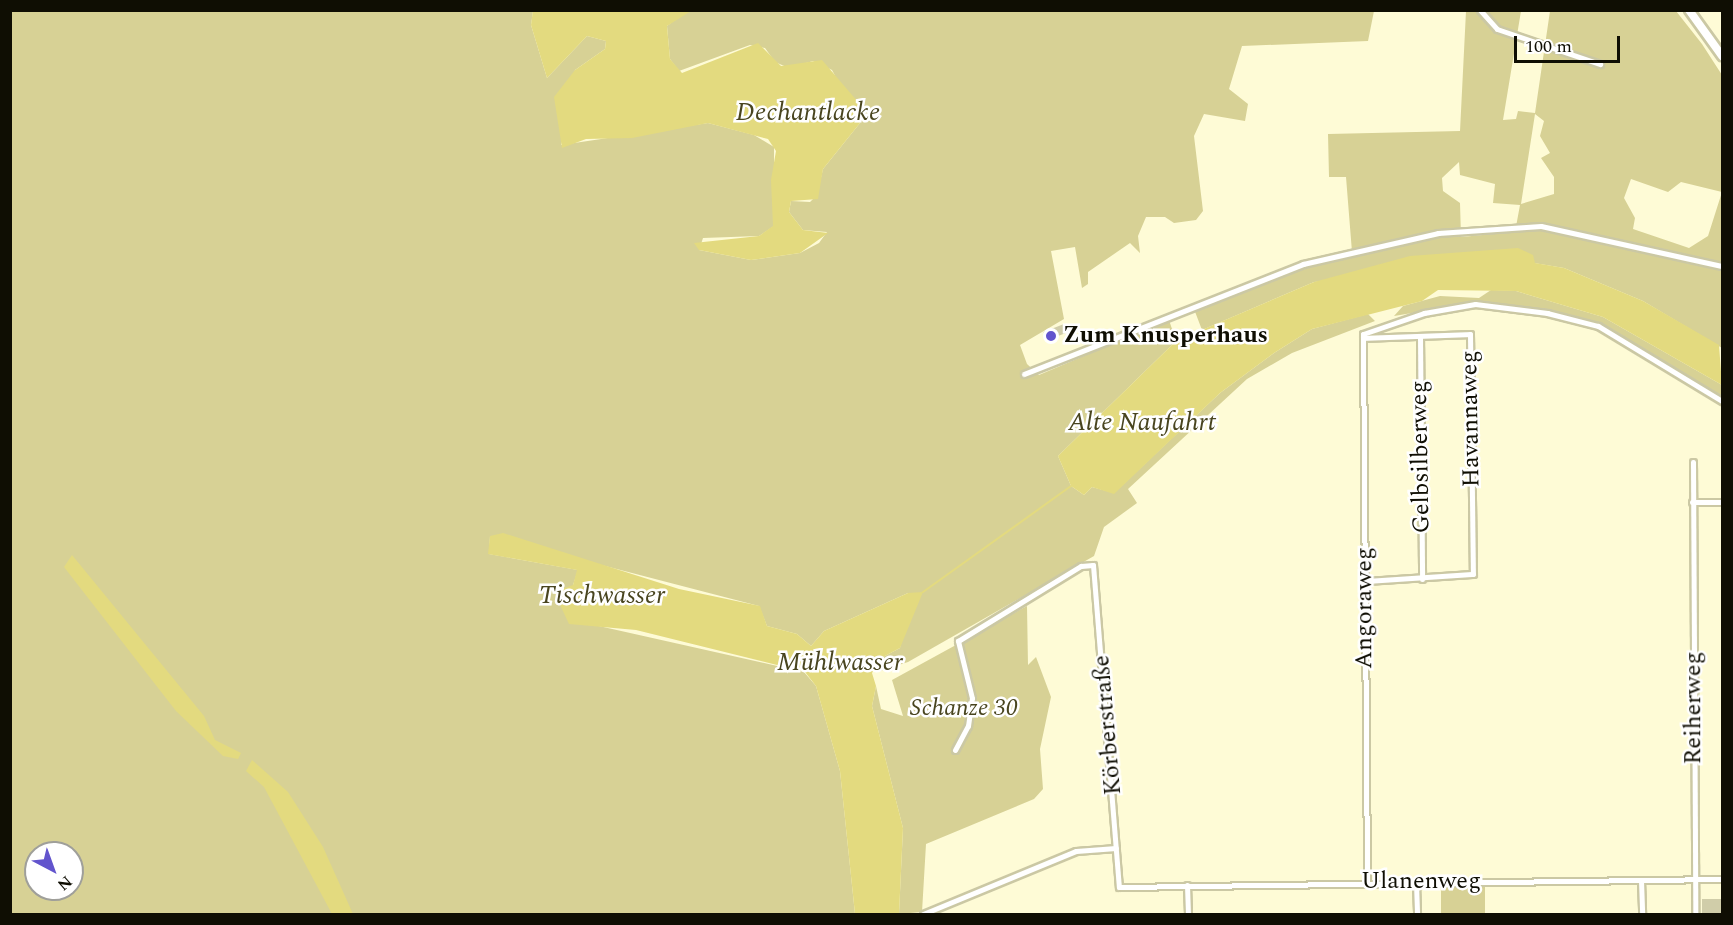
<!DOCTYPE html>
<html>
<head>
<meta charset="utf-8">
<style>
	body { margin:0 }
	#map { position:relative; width:1733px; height:925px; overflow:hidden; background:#fefbd6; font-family:Spectral,serif }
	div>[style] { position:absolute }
	.green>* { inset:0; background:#d7d195; transform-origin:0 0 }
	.water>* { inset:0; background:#e3da7f }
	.stream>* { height:2px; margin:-1px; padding:0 1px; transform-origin:1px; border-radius:1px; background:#e3da7f }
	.building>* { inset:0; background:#d0cda9; transform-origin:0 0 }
	.roads { filter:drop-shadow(2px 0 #cbc8a4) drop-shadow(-2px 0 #cbc8a4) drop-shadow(0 2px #cbc8a4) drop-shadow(0 -2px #cbc8a4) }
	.minor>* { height:5px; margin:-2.5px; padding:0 2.5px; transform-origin:2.5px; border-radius:2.5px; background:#fff }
	.secondary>* { height:8px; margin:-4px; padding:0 4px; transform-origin:4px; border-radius:4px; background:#fff }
	.dots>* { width:16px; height:16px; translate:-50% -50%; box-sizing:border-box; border:3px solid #fff; border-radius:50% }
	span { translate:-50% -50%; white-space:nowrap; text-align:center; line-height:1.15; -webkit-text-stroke:5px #fff; paint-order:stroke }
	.poi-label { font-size:24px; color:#0f0e03; font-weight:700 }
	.left { translate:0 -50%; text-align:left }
	.street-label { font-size:24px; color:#0f0e03 }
	.park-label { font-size:24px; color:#49451f; font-style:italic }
	.water-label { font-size:26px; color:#49451f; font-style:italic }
	.frame { position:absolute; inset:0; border:12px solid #0f0e03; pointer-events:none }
	.north { position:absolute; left:24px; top:841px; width:60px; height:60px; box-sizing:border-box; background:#fff; border:2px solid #9f9f9a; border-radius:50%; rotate:139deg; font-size:16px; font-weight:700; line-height:24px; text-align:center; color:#0f0e03 }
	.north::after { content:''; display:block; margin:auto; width:21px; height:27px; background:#6254cd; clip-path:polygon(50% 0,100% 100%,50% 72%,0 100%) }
	.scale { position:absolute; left:1514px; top:36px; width:106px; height:27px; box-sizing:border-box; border:3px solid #0f0e03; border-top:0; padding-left:8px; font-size:18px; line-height:21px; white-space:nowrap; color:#0f0e03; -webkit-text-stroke:4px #fff; paint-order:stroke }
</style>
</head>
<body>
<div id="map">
	<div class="green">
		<i style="clip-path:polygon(evenodd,10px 11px,533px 11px,531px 25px,547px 78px,587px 36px,606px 41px,605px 49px,575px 70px,561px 145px,708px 123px,754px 135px,774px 147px,774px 226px,759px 236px,703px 238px,699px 250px,751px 260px,800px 253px,819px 243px,827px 232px,803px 230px,789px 212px,791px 201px,810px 202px,817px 195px,823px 169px,860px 123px,832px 70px,813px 61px,789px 68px,775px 62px,765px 48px,750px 45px,679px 71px,670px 59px,667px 26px,685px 12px,1374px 11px,1368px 41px,1242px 46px,1229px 89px,1248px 104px,1245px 121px,1204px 114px,1194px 136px,1203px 211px,1196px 220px,1174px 223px,1165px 217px,1146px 217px,1138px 236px,1140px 253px,1130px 243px,1088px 272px,1088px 284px,1082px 288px,1075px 247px,1051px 251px,1064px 319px,1020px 345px,1027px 364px,1039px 375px,1169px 320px,1176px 341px,1058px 456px,1071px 486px,1084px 495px,1092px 487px,1114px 493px,1220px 393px,1274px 353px,1312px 329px,1368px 314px,1375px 321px,1292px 353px,1247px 379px,1128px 489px,1137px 503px,1104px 527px,1094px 556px,908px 662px,880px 671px,881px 658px,900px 648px,908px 593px,824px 631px,811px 646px,797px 634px,767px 626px,759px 606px,490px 536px,489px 554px,578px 570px,573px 585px,581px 622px,804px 672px,816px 686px,840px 771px,855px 914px,11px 914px,10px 11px,36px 853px,72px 853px,72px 889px,36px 889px,36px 853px)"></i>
		<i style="clip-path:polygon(evenodd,1466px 11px,1521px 11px,1503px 120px,1516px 119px,1518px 111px,1535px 113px,1550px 11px,1676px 11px,1702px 44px,1722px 75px,1722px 348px,1643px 301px,1564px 268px,1534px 263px,1314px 282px,1202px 330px,1194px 309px,1352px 252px,1346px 177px,1329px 177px,1328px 134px,1460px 131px,1466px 11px,1535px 114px,1544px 121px,1540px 136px,1550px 153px,1541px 158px,1554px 177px,1554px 194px,1521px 204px,1535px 114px,1466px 11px,1459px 162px,1460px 175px,1495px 184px,1493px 203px,1520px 205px,1515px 232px,1461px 237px,1460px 203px,1443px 191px,1442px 178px,1459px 162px,1466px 11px,1631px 179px,1668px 192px,1681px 182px,1722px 192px,1708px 236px,1689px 248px,1633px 229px,1635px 218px,1624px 198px,1631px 179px)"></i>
		<i style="clip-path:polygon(1491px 290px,1516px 291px,1603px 317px,1722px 385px,1722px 396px,1598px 323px,1478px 302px,1394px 316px,1403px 306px,1440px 296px,1479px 298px)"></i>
		<i style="clip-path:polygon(1027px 606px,1028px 665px,1036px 657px,1051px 697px,1040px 749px,1043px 789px,1034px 799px,926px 844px,922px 912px,899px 914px,903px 828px,872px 706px,876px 686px,881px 709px,903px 716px,892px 680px)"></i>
		<i style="left:1441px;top:886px;width:44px;height:28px"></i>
	</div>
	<div class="water">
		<i style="clip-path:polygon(533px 10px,691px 11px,667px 26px,670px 59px,682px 73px,758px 43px,781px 66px,822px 60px,858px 102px,860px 123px,823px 169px,818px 199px,791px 201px,789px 212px,803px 230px,828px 233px,800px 253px,751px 260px,699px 250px,694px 243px,759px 236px,773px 226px,771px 180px,776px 151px,768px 139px,708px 123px,632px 138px,586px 139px,562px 148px,554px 97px,575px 70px,605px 49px,606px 41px,587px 36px,547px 78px,531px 25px)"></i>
		<i style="clip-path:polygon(1518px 248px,1533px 255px,1535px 263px,1564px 268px,1643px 301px,1719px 345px,1722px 385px,1603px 317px,1516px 291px,1438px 290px,1422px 301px,1312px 329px,1274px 353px,1220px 393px,1114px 494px,1092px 487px,1084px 495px,1071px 486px,1058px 456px,1176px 341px,1314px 282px,1410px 256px)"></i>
		<i style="clip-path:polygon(503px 533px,679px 589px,760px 606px,767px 626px,797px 634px,811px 646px,824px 631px,908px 593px,923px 592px,900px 648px,881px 658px,872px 673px,876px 686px,872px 706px,903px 828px,899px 914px,855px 914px,840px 771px,816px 686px,805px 672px,636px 630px,569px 624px,554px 592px,573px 585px,577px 570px,488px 554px,490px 536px)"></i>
		<i style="clip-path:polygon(72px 555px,204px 716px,215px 740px,241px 753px,238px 759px,223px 756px,176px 711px,64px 567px)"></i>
		<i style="clip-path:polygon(252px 760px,288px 792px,323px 847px,353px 914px,332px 914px,264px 787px,246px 771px)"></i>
	</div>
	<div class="stream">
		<i style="left:923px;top:592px;width:182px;rotate:-35.6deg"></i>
	</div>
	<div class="building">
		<i style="left:1064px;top:324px;width:9px;height:22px;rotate:69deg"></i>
		<i style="left:1702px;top:899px;width:20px;height:16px"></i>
	</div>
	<div class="roads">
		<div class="minor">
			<i style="left:1480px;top:10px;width:25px;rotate:48deg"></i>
			<i style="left:1497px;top:29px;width:109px;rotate:18.8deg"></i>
			<i style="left:1420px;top:336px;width:243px;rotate:89.5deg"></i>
			<i style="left:1363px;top:338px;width:107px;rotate:-2.1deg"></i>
			<i style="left:1470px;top:334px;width:240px;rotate:89.3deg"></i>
			<i style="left:1473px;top:574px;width:108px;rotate:176.3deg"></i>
			<i style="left:1024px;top:374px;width:300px;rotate:-21.5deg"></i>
			<i style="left:1303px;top:264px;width:139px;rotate:-12.9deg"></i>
			<i style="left:1438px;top:233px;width:103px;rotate:-3.9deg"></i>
			<i style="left:1541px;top:226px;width:185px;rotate:12.5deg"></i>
			<i style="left:1693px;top:462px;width:452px;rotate:89.7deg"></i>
			<i style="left:1692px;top:502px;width:30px"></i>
			<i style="left:955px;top:750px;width:27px;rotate:-62deg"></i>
			<i style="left:968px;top:726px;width:28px;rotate:-82deg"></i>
			<i style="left:972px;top:698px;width:59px;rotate:-103.8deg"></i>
			<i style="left:958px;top:641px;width:144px;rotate:-31.4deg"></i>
			<i style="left:1081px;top:566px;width:12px;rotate:-5deg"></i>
			<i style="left:1093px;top:565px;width:323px;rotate:85.4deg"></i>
			<i style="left:1119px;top:887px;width:603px;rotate:-0.76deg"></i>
			<i style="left:1641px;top:880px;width:34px;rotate:88deg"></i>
			<i style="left:1367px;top:882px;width:548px;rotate:-90.42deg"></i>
			<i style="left:1363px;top:334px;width:65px;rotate:-19deg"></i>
			<i style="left:1424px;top:313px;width:52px;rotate:-10deg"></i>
			<i style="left:1475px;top:304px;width:73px;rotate:7.1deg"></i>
			<i style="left:1547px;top:313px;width:53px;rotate:14.3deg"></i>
			<i style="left:1598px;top:326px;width:145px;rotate:31.2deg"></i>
			<i style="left:1416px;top:883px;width:31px;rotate:88deg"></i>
			<i style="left:1187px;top:885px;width:29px;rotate:88deg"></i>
			<i style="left:923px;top:914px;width:165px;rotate:-22.4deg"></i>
			<i style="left:1076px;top:851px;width:40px;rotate:-4.3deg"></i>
		</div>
		<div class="secondary">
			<i style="left:1689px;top:10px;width:57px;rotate:54.3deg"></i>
		</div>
	</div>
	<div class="dots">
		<i style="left:1051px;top:336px;background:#6254cd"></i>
	</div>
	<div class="poi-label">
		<span class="left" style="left:1063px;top:336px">Zum Knusperhaus</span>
	</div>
	<div class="street-label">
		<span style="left:1471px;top:419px;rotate:-91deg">Havannaweg</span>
		<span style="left:1421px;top:457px;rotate:-91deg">Gelbsilberweg</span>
		<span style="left:1365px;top:608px;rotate:-90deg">Angoraweg</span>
		<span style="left:1694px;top:708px;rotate:-90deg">Reiherweg</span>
		<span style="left:1108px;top:725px;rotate:-95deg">Körberstraße</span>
		<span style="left:1421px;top:882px">Ulanenweg</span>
	</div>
	<div class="park-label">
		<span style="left:964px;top:709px">Schanze 30</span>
	</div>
	<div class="water-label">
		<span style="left:808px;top:113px">Dechantlacke</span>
		<span style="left:1142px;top:423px">Alte Naufahrt</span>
		<span style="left:602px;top:596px">Tischwasser</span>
		<span style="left:840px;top:663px">Mühlwasser</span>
	</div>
	<div class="frame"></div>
	<div class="north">N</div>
	<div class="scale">100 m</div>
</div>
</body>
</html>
